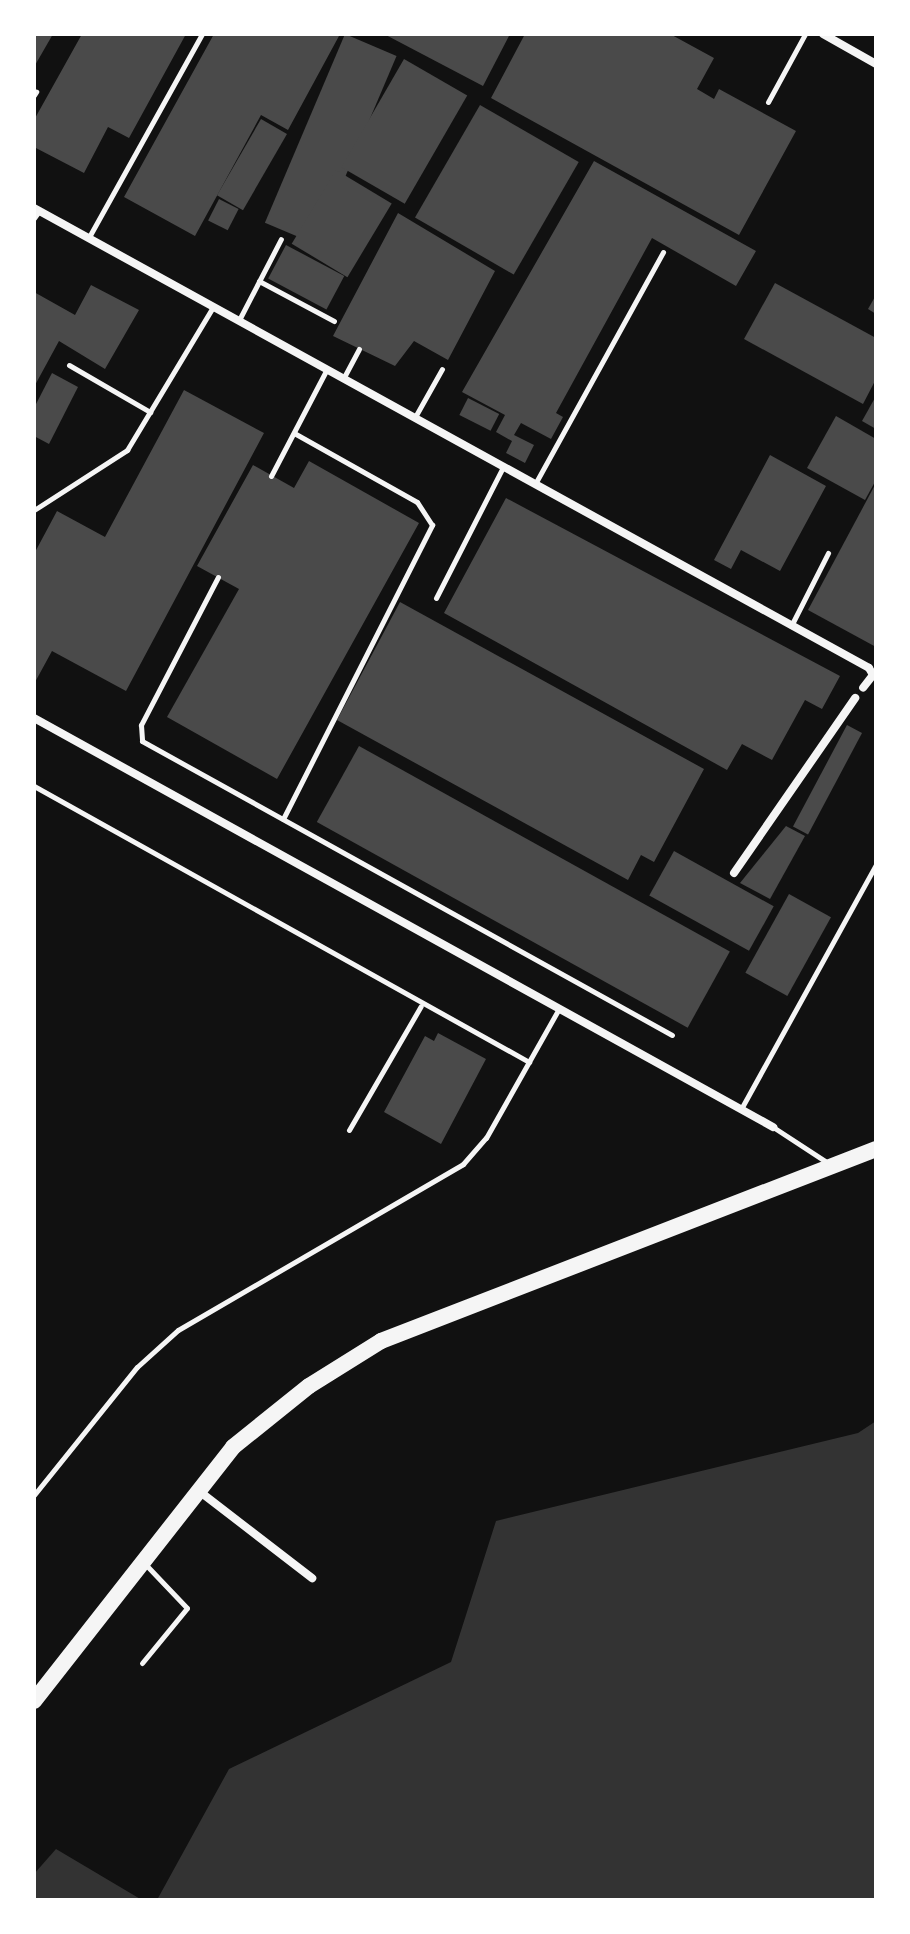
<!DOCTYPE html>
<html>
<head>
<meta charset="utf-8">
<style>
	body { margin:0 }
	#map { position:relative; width:910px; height:1934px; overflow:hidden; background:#111; font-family:Figtree,sans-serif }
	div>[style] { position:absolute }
	.water>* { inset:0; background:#333 }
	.building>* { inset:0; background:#4a4a4a; transform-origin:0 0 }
	.service>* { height:5px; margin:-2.5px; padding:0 2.5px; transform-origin:2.5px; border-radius:2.5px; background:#f5f5f5 }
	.minor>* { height:8px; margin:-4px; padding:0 4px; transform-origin:4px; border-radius:4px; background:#f5f5f5 }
	.primary>* { height:16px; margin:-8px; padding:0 8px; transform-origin:8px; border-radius:8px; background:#f5f5f5 }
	span { translate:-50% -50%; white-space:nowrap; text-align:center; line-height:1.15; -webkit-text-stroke:7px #fff; paint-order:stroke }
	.frame { position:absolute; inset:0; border:36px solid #fff; pointer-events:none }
</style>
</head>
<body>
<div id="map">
	<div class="water">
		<i style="clip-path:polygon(876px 1421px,876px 1900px,157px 1900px,229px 1769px,451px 1662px,496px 1521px,858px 1433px)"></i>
		<i style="clip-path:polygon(56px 1849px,142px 1900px,34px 1900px,34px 1874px)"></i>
	</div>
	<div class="building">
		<i style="clip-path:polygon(34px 34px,53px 34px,34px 67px)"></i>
		<i style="clip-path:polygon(82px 34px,186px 34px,129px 138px,108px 127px,84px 173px,34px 147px,34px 120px)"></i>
		<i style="clip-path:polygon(214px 34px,339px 36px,288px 130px,261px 115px,195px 236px,124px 197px)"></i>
		<i style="left:345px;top:34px;width:56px;height:205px;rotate:23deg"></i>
		<i style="clip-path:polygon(384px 34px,510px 34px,483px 86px)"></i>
		<i style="clip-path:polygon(525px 34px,670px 34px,714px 58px,697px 89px,714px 99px,719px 89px,796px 131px,739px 235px,491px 98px)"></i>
		<i style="left:404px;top:59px;width:73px;height:125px;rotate:30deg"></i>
		<i style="left:480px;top:105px;width:114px;height:130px;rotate:30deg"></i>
		<i style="left:261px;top:119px;width:30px;height:88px;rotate:30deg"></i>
		<i style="clip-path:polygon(594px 161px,756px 251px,736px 286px,652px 238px,556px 413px,563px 417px,551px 439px,521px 423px,514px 435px,534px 445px,525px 463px,506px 453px,512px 441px,496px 432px,505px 415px,462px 392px)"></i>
		<i style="left:336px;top:170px;width:65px;height:86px;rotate:31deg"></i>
		<i style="left:219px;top:199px;width:22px;height:24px;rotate:27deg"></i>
		<i style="clip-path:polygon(398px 213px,495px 271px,448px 360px,414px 341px,395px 366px,333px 336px)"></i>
		<i style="left:286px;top:245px;width:66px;height:38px;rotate:28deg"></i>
		<i style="clip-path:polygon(775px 283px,876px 338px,876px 379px,863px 404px,744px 339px)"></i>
		<i style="clip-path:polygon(91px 285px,139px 310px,105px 369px,59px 341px,34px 387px,34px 292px,75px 315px)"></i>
		<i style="clip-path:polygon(876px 295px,876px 314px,868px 309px)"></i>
		<i style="clip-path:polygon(52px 373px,78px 387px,49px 444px,34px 436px,34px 408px)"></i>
		<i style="clip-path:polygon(184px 390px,264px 433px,126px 691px,52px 651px,34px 684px,34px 554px,57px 511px,105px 537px)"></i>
		<i style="clip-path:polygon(876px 396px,876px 429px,862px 421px)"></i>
		<i style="left:468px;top:398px;width:35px;height:19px;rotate:27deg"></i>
		<i style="clip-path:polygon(836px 416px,876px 439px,876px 480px,865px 500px,807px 468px)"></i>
		<i style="clip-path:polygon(770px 455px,826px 486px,780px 571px,741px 550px,731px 569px,714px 560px)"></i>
		<i style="clip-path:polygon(309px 461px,419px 523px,277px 779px,167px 717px,239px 589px,197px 566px,253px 465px,294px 488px)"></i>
		<i style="clip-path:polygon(876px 483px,876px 647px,808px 610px)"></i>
		<i style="clip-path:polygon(506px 498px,840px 676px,822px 709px,805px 700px,772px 760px,742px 744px,727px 770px,444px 613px)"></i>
		<i style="clip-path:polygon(400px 602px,704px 769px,654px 862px,641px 855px,628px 880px,337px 720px)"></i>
		<i style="left:847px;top:725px;width:17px;height:115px;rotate:28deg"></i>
		<i style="left:359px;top:746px;width:424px;height:87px;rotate:29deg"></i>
		<i style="clip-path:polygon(786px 826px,805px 836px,770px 899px,740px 883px)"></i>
		<i style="left:674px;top:851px;width:114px;height:51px;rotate:29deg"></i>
		<i style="left:789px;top:894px;width:48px;height:90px;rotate:29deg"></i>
		<i style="clip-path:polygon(438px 1033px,486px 1059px,441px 1144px,384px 1112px,425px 1036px,434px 1041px)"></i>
	</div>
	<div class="service">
		<i style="left:34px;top:95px;width:4px;rotate:-56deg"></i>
		<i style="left:768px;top:102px;width:77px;rotate:-61.4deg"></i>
		<i style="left:34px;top:218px;width:9px;rotate:-54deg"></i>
		<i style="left:89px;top:237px;width:232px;rotate:-60.9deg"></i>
		<i style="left:259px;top:281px;width:85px;rotate:28.1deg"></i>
		<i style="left:239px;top:320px;width:91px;rotate:-62.6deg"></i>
		<i style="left:69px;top:365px;width:94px;rotate:30.1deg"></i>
		<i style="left:343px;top:379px;width:34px;rotate:-62deg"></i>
		<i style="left:415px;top:417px;width:55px;rotate:-60.6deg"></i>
		<i style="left:271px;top:476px;width:121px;rotate:-62.4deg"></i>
		<i style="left:535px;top:484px;width:265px;rotate:-61.1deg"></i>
		<i style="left:34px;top:510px;width:111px;rotate:-32.8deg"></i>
		<i style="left:127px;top:450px;width:167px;rotate:-59deg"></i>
		<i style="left:218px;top:577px;width:167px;rotate:117.5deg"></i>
		<i style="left:141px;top:725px;width:16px;rotate:86deg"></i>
		<i style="left:142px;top:741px;width:606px;rotate:29.02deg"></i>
		<i style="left:436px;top:598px;width:147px;rotate:-62.9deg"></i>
		<i style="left:791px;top:626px;width:82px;rotate:-63.1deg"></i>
		<i style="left:34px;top:786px;width:567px;rotate:29.14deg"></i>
		<i style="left:283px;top:819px;width:330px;rotate:-63.1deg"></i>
		<i style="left:432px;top:525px;width:27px;rotate:-123deg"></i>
		<i style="left:417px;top:502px;width:141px;rotate:-150.7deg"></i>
		<i style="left:741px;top:1109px;width:280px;rotate:-61.1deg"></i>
		<i style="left:773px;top:1127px;width:66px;rotate:33.2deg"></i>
		<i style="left:349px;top:1130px;width:143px;rotate:-59.9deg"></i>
		<i style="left:34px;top:1495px;width:164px;rotate:-51.2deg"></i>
		<i style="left:137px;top:1367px;width:55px;rotate:-42.1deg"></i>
		<i style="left:178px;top:1330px;width:330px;rotate:-30.2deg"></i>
		<i style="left:463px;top:1164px;width:35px;rotate:-49deg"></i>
		<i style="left:486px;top:1138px;width:147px;rotate:-60.6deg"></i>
		<i style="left:142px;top:1663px;width:71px;rotate:-50.7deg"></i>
		<i style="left:187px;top:1608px;width:59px;rotate:-133.6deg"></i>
	</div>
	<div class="minor">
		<i style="left:823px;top:34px;width:61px;rotate:29.5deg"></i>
		<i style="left:34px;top:208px;width:953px;rotate:28.85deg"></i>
		<i style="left:869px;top:668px;width:8px;rotate:60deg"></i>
		<i style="left:873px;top:675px;width:16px;rotate:128deg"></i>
		<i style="left:34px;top:718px;width:845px;rotate:28.96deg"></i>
		<i style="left:734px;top:873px;width:213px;rotate:-55.3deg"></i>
		<i style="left:199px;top:1491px;width:143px;rotate:37.6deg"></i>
	</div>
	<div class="primary">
		<i style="left:34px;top:1701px;width:323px;rotate:-51.9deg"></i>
		<i style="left:233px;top:1447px;width:97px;rotate:-38.8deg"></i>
		<i style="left:309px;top:1386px;width:85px;rotate:-32deg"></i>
		<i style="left:381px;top:1341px;width:531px;rotate:-21.2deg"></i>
	</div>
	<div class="frame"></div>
</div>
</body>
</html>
